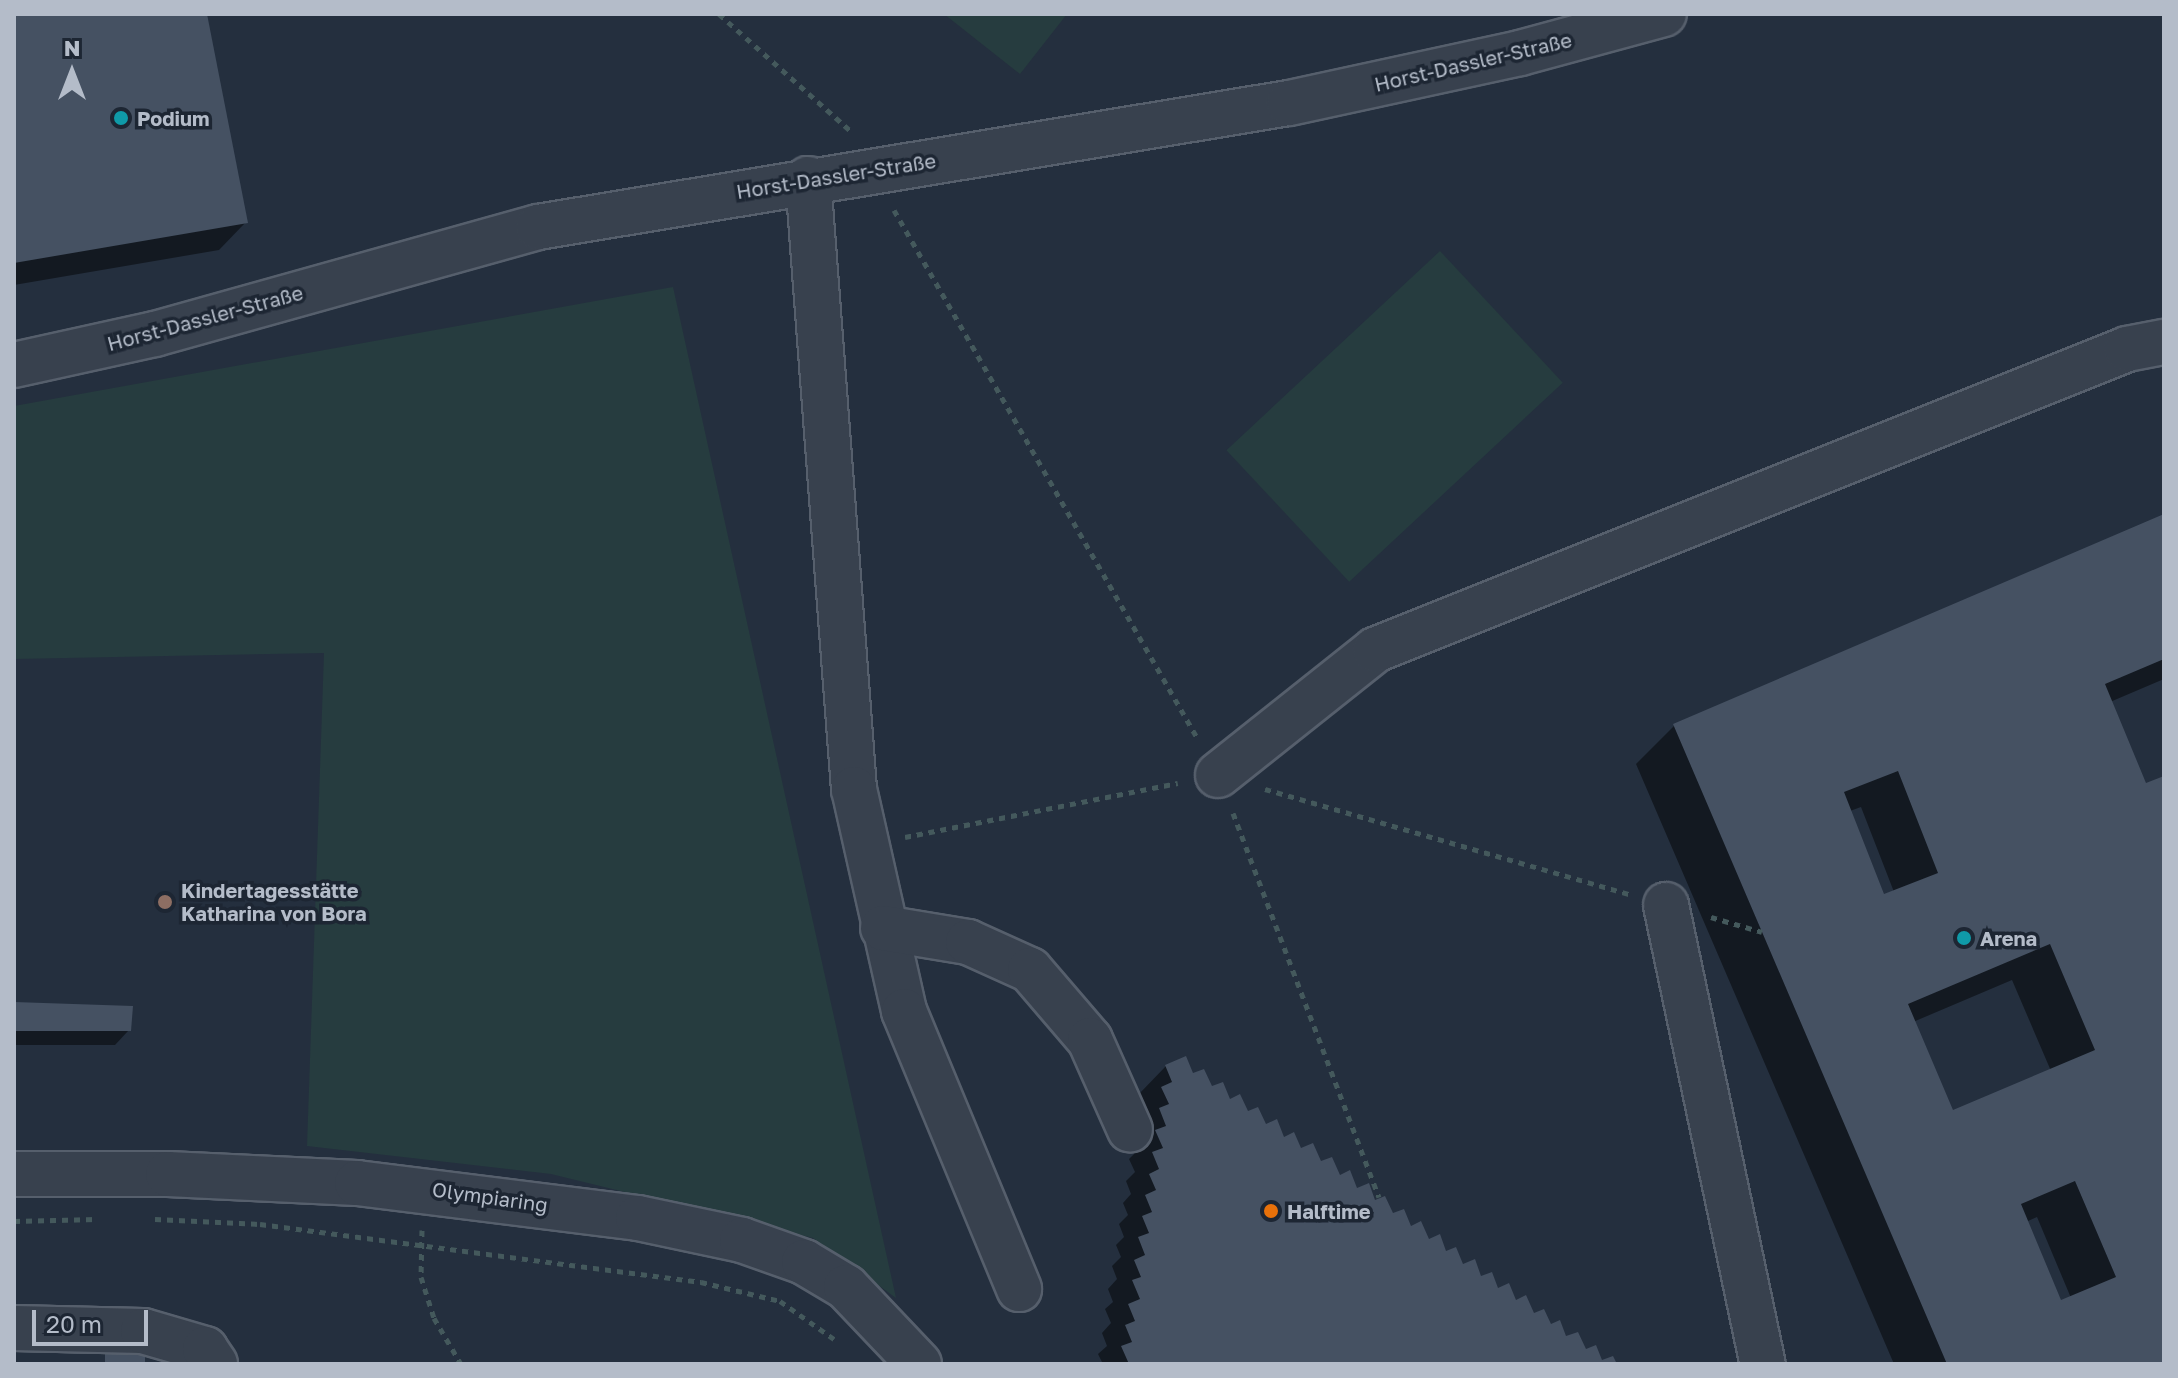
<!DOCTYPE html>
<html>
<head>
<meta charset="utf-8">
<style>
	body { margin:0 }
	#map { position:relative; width:2178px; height:1378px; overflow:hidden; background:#242f3e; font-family:"Golos Text",sans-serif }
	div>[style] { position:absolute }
	.green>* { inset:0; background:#263c3f; transform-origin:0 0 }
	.shadow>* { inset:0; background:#0007 }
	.building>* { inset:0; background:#455162; transform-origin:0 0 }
	.path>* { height:5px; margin-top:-2.5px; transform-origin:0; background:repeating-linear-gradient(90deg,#44595c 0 6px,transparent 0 12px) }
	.roads { filter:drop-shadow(2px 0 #565f6c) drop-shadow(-2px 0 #565f6c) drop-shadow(0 2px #565f6c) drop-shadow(0 -2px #565f6c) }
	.minor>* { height:44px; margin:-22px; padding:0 22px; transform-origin:22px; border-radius:22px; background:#38414e }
	.dots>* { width:22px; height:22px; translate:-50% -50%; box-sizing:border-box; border:4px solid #1d2633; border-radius:50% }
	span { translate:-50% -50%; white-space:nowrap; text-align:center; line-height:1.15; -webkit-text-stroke:7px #1d2633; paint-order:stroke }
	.street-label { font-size:20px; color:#b4bcc9 }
	.poi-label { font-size:20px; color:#b4bcc9; font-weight:700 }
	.left { translate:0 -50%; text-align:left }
	.frame { position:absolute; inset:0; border:16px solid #b4bcc9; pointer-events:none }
	.north { position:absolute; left:32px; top:32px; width:80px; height:80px; -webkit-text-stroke:6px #1d2633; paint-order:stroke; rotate:0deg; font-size:22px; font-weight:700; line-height:32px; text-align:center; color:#b4bcc9 }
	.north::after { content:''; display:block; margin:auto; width:28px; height:36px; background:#b4bcc9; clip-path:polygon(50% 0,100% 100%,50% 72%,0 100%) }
	.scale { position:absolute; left:32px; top:1310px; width:116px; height:36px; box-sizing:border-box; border:4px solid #b4bcc9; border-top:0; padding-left:10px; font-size:24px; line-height:28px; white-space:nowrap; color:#b4bcc9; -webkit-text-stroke:6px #1d2633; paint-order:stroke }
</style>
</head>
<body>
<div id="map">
	<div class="green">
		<i style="clip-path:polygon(944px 14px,1067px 14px,1020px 74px)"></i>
		<i style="left:1440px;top:251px;width:180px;height:292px;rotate:47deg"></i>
		<i style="clip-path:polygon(673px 287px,896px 1298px,813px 1238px,551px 1174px,307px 1146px,324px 653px,14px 659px,14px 406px)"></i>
	</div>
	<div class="shadow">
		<i style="clip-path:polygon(14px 14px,205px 14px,246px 222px,219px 250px,14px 285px)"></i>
		<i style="clip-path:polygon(evenodd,2164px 516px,2164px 679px,2110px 702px,2145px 785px,2164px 778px,2164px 1364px,1894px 1364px,1636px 764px,1674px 726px,2164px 516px,1861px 807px,1894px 892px,1883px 896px,1850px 811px,1861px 807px,2164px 516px,2012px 980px,2051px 1071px,1952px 1112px,1913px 1022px,2012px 980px,2164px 516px,2037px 1217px,2071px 1298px,2060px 1303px,2026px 1222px,2037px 1217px)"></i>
		<i style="clip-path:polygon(14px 1004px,129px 1030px,115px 1045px,14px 1045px)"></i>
		<i style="clip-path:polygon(1166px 1066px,1192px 1076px,1601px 1363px,1615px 1364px,1103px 1364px,1098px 1354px,1107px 1346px,1102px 1333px,1111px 1323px,1105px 1309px,1113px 1302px,1108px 1289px,1117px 1279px,1112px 1266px,1121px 1257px,1116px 1245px,1124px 1237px,1119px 1224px,1128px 1215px,1123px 1203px,1131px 1194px,1126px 1181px,1135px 1172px,1129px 1159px,1138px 1150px,1135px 1116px,1144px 1107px,1139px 1094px)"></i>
	</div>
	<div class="building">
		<i style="clip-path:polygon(14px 14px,207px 14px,248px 223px,14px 263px)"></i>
		<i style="clip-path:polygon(evenodd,2164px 514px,2164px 659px,2105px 684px,2146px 783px,2164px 776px,2164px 1364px,1947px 1364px,1673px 724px,2164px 514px,1898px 771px,1938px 873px,1884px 894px,1844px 792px,1898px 771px,2164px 514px,2050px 944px,2095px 1050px,1953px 1110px,1908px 1004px,2050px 944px,2164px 514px,2075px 1181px,2116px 1277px,2061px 1300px,2021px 1204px,2075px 1181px)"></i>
		<i style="clip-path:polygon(14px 1002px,133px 1006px,131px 1031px,14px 1031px)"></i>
		<i style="clip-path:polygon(1186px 1056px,1193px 1073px,1204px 1069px,1212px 1086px,1223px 1082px,1230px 1099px,1240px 1094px,1248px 1111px,1258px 1107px,1266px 1124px,1277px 1119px,1284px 1137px,1294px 1132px,1301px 1148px,1313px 1143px,1321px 1161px,1332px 1157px,1340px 1175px,1350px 1170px,1357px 1188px,1369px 1183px,1375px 1200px,1385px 1196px,1393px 1213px,1404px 1209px,1411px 1226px,1421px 1221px,1429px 1239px,1440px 1234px,1446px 1251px,1456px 1247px,1463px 1264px,1475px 1259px,1481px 1276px,1492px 1272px,1498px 1288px,1509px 1283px,1516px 1300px,1526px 1295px,1534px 1313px,1544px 1309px,1551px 1324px,1560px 1320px,1566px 1336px,1578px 1332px,1586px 1349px,1596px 1345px,1602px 1360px,1613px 1356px,1617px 1364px,1129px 1364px,1121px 1346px,1132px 1342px,1125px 1325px,1135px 1321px,1128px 1304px,1140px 1299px,1132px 1280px,1141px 1277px,1134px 1260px,1145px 1255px,1138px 1237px,1149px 1233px,1142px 1216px,1152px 1212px,1145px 1195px,1156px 1190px,1149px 1174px,1159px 1169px,1152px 1152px,1163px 1148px,1155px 1130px,1166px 1126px,1159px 1108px,1169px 1104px,1161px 1087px,1172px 1082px,1165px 1065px)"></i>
		<i style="left:105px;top:1354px;width:40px;height:10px"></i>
	</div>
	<div class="path">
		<i style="left:719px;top:14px;width:179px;rotate:41.6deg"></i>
		<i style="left:894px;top:210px;width:610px;rotate:60.12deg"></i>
		<i style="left:1265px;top:789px;width:379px;rotate:16.1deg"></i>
		<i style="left:1233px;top:813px;width:411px;rotate:69.2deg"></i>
		<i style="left:905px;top:837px;width:278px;rotate:-11.2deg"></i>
		<i style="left:1711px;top:917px;width:53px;rotate:16.4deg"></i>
		<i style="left:155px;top:1219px;width:105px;rotate:2.7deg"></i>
		<i style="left:260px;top:1224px;width:445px;rotate:7.5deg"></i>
		<i style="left:701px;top:1282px;width:81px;rotate:13.5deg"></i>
		<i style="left:780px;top:1301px;width:66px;rotate:35.1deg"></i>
		<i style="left:14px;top:1221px;width:83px;rotate:-1.4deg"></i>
		<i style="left:422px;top:1230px;width:47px;rotate:91.2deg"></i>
		<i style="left:421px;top:1277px;width:43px;rotate:72.4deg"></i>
		<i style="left:434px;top:1318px;width:53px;rotate:59.6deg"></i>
	</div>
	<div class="roads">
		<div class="minor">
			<i style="left:808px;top:179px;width:612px;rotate:85.69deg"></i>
			<i style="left:854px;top:789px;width:228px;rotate:77.3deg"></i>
			<i style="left:904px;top:1011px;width:301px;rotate:67.5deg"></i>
			<i style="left:14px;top:365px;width:144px;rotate:-12.4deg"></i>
			<i style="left:155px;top:334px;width:398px;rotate:-15.6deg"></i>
			<i style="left:538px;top:227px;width:761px;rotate:-9.38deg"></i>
			<i style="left:1289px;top:103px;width:236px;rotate:-12.2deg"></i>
			<i style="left:1520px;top:53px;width:149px;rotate:-15.2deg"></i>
			<i style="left:1218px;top:775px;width:201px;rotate:-38.5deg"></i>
			<i style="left:1375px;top:650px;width:810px;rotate:-21.81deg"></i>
			<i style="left:2127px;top:349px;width:38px;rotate:-11deg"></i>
			<i style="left:1666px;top:905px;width:469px;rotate:78.1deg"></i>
			<i style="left:883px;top:928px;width:86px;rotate:9.4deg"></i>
			<i style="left:968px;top:942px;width:68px;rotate:24.3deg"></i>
			<i style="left:1030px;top:970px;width:92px;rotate:49.4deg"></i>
			<i style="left:1090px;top:1040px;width:98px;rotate:66deg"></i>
			<i style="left:14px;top:1174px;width:154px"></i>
			<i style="left:168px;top:1174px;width:189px;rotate:2.7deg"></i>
			<i style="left:357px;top:1183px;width:283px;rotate:7.1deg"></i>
			<i style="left:638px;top:1218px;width:106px;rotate:11.9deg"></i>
			<i style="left:742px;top:1240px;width:66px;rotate:19.5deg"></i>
			<i style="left:804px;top:1262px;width:49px;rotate:30.8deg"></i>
			<i style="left:846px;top:1287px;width:106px;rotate:46.5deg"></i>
			<i style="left:14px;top:1328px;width:129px;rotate:1.3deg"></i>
			<i style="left:143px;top:1331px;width:65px;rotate:16.2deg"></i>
			<i style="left:205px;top:1349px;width:18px;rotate:56deg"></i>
		</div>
	</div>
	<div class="dots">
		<i style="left:121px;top:118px;background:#0f9aa8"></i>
		<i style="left:165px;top:902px;background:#8d6e63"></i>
		<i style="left:1964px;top:938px;background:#0f9aa8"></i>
		<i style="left:1271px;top:1211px;background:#e8710a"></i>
	</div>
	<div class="street-label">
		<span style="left:1473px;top:62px;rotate:-13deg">Horst-Dassler-Straße</span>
		<span style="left:836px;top:176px;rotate:-9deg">Horst-Dassler-Straße</span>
		<span style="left:205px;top:318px;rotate:-15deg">Horst-Dassler-Straße</span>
		<span style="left:490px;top:1197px;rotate:8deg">Olympiaring</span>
	</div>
	<div class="poi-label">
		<span class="left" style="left:137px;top:118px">Podium</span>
		<span class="left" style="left:181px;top:902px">Kindertagesstätte<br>Katharina von Bora</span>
		<span class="left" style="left:1980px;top:938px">Arena</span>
		<span class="left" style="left:1287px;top:1211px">Halftime</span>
	</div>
	<div class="frame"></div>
	<div class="north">N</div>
	<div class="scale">20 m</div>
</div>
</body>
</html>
